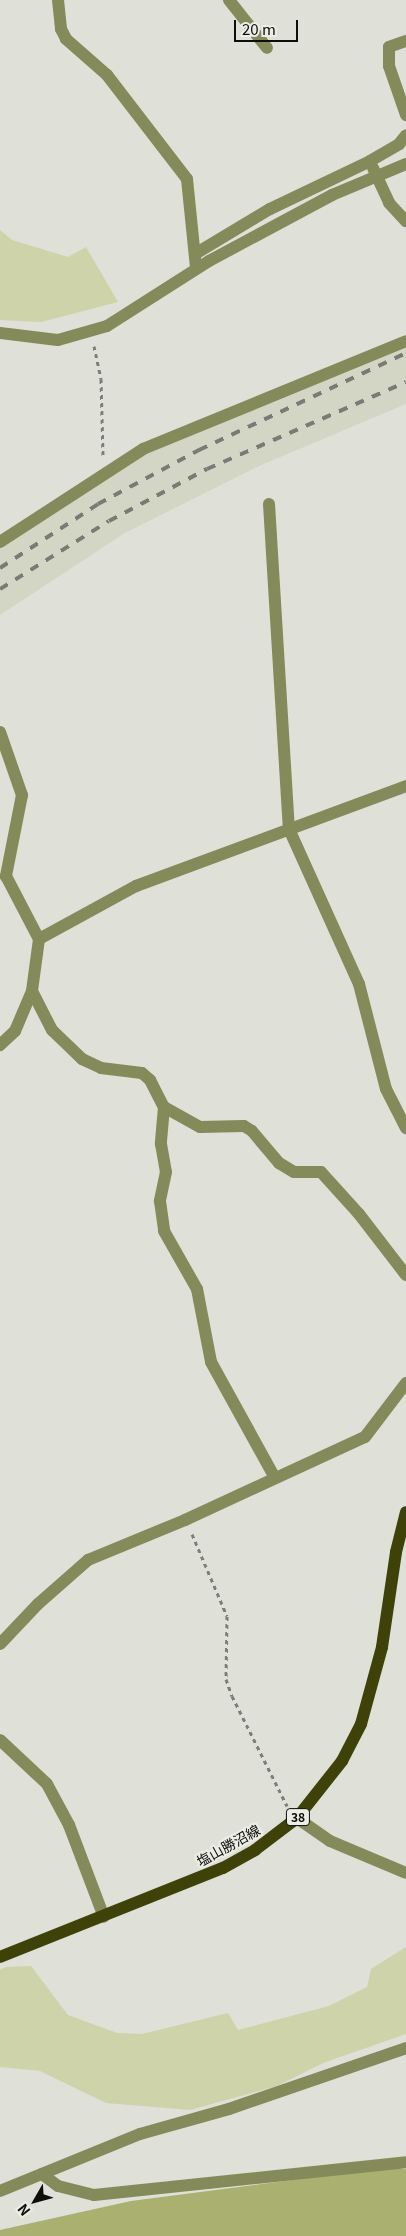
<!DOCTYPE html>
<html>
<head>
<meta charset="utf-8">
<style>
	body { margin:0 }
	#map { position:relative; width:406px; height:2236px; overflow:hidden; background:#dfe0d7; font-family:Georgia,"Noto Sans JP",serif }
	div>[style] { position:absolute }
	.built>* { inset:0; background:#d4d6c5 }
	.green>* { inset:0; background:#ced3a9 }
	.water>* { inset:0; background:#aab06f }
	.path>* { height:3px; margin-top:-1.5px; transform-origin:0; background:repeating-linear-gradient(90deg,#7e7e78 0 4px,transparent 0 8px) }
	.minor>* { height:12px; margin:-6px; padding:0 6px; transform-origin:6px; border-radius:6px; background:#858a5b }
	.major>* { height:12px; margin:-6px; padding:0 6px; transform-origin:6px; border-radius:6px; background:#3e4209 }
	.rail>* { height:4px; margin-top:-2px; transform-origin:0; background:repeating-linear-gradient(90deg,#7b7b75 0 9px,transparent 0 18px) }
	span { translate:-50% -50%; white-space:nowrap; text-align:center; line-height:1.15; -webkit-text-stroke:4px #ecede4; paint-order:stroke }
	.shield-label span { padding:1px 4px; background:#ecede4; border:1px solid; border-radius:4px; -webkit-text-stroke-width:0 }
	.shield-label { font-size:12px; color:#0d0d0a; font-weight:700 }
	.street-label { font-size:14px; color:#0d0d0a }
	.north { position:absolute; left:10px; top:2176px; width:50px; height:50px; -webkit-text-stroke:4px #ecede4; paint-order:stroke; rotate:232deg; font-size:14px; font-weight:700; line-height:20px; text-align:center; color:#0d0d0a }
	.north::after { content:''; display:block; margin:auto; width:18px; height:22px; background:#0d0d0a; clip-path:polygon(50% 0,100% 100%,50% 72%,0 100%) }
	.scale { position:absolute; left:234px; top:20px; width:64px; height:22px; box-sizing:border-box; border:2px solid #0d0d0a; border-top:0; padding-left:6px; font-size:15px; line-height:18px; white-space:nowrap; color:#0d0d0a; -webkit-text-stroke:4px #ecede4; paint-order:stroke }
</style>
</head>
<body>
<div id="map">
	<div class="built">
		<i style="clip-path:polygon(406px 341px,406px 404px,259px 466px,125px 533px,0 615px,0 542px,143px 449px)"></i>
	</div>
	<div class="green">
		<i style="clip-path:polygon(0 230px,12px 240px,68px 257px,86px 247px,118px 302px,41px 322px,0 320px)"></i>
		<i style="clip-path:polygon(406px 1947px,406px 2034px,323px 2063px,277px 2086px,190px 2110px,106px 2103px,40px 2071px,0 2067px,0 1970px,6px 1967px,31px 1966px,68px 2015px,117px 2033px,142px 2034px,228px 2013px,238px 2030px,329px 2006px,367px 1987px,371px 1969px)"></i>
	</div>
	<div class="water">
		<i style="clip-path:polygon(376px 2169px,406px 2169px,406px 2236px,0 2236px,0 2230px,131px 2201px)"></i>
	</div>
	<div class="path">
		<i style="left:94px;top:346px;width:34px;rotate:78deg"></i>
		<i style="left:101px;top:379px;width:77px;rotate:88.5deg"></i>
		<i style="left:192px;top:1534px;width:89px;rotate:66.9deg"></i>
		<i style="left:227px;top:1616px;width:63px;rotate:90.9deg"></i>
		<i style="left:226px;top:1679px;width:18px;rotate:71deg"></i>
		<i style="left:232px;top:1696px;width:123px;rotate:63.4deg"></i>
	</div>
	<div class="minor">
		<i style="left:58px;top:0;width:29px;rotate:84deg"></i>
		<i style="left:61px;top:29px;width:11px;rotate:63deg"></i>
		<i style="left:66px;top:39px;width:55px;rotate:41.3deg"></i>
		<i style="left:107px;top:75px;width:131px;rotate:52.4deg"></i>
		<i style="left:187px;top:179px;width:89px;rotate:84.2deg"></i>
		<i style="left:229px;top:0;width:61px;rotate:51.6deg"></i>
		<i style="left:406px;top:41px;width:18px;rotate:161deg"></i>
		<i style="left:389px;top:47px;width:19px;rotate:90deg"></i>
		<i style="left:389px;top:66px;width:52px;rotate:70.9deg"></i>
		<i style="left:373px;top:168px;width:38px;rotate:65deg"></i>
		<i style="left:389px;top:203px;width:25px;rotate:47deg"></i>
		<i style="left:195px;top:254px;width:87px;rotate:-31deg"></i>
		<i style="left:270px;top:209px;width:111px;rotate:-25.6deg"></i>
		<i style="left:370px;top:161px;width:34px;rotate:-30deg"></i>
		<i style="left:399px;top:144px;width:11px;rotate:-52deg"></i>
		<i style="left:0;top:333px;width:58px;rotate:6.9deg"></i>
		<i style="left:58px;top:340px;width:51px;rotate:-15.9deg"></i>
		<i style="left:107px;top:326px;width:121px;rotate:-32.5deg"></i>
		<i style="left:209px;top:261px;width:140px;rotate:-28.2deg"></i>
		<i style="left:332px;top:195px;width:80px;rotate:-22.7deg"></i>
		<i style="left:269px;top:504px;width:326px;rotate:86.5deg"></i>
		<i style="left:289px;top:829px;width:170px;rotate:65.7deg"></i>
		<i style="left:359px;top:984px;width:108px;rotate:75.6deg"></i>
		<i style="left:386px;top:1089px;width:44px;rotate:62.9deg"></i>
		<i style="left:0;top:542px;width:171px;rotate:-33deg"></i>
		<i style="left:143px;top:449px;width:284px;rotate:-22.3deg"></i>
		<i style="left:0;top:732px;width:67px;rotate:70.8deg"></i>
		<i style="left:22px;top:795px;width:83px;rotate:101.2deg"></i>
		<i style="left:6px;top:876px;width:71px;rotate:62.4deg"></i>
		<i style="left:39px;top:939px;width:52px;rotate:97.7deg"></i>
		<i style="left:32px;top:991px;width:43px;rotate:113deg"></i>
		<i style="left:15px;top:1031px;width:21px;rotate:137deg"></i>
		<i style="left:39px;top:939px;width:111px;rotate:-28.7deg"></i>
		<i style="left:136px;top:886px;width:288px;rotate:-20.3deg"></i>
		<i style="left:32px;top:991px;width:44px;rotate:62.9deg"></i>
		<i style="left:52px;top:1030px;width:42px;rotate:44deg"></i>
		<i style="left:82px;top:1059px;width:21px;rotate:25deg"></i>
		<i style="left:101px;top:1068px;width:41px;rotate:7deg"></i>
		<i style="left:142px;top:1073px;width:11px;rotate:41deg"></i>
		<i style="left:150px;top:1080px;width:30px;rotate:63deg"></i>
		<i style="left:164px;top:1107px;width:41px;rotate:29.1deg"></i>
		<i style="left:200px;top:1127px;width:44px;rotate:-1.3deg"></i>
		<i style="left:244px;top:1126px;width:9px;rotate:32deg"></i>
		<i style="left:252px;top:1131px;width:42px;rotate:49.8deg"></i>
		<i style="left:279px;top:1163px;width:17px;rotate:31deg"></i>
		<i style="left:294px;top:1172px;width:27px"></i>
		<i style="left:321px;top:1172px;width:57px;rotate:47.9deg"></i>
		<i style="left:359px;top:1214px;width:77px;rotate:52.4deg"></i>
		<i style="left:164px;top:1107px;width:37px;rotate:95deg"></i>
		<i style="left:161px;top:1144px;width:28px;rotate:80deg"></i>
		<i style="left:166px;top:1172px;width:30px;rotate:102deg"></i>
		<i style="left:160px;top:1201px;width:30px;rotate:82deg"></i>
		<i style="left:164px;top:1231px;width:67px;rotate:60.4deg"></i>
		<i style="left:197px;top:1289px;width:74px;rotate:79.1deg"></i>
		<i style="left:211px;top:1362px;width:132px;rotate:61.1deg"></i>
		<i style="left:0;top:1644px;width:55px;rotate:-46.5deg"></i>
		<i style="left:38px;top:1604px;width:67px;rotate:-41.3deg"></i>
		<i style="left:88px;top:1560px;width:105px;rotate:-22.4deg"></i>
		<i style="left:185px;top:1520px;width:198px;rotate:-24.8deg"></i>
		<i style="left:365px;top:1437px;width:68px;rotate:-52.8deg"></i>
		<i style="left:0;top:1740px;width:64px;rotate:43.1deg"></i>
		<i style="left:47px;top:1784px;width:47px;rotate:61.8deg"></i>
		<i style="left:69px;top:1825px;width:98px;rotate:69.2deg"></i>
		<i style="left:297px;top:1818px;width:40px;rotate:34.9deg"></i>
		<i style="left:330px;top:1841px;width:82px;rotate:22.8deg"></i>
		<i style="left:42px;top:2174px;width:20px;rotate:37deg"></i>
		<i style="left:58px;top:2186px;width:37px;rotate:14deg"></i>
		<i style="left:94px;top:2195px;width:314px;rotate:-6deg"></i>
		<i style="left:0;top:2191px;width:151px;rotate:-22.2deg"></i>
		<i style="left:140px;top:2134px;width:92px;rotate:-15.7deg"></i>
		<i style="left:229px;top:2109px;width:187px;rotate:-19deg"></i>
	</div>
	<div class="major">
		<i style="left:0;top:1957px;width:240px;rotate:-21.8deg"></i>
		<i style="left:223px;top:1868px;width:37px;rotate:-29deg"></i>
		<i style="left:255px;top:1850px;width:53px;rotate:-37.3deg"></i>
		<i style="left:297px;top:1818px;width:73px;rotate:-51.7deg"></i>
		<i style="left:342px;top:1761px;width:42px;rotate:-62.8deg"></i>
		<i style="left:361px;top:1724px;width:80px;rotate:-74.7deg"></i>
		<i style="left:382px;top:1647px;width:96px;rotate:-81.6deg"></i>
		<i style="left:396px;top:1552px;width:41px;rotate:-76deg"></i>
	</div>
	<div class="rail">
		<i style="left:0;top:568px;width:117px;rotate:-33.1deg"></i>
		<i style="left:98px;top:504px;width:115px;rotate:-28.1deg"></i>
		<i style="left:199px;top:450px;width:229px;rotate:-25.1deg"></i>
		<i style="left:0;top:589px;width:128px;rotate:-32deg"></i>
		<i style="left:109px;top:521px;width:111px;rotate:-28deg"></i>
		<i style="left:207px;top:469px;width:217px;rotate:-23.6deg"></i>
	</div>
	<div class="shield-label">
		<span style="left:298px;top:1817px">38</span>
	</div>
	<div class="street-label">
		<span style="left:228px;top:1845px;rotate:-29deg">塩山勝沼線</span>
	</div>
	<div class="north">N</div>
	<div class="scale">20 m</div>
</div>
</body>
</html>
